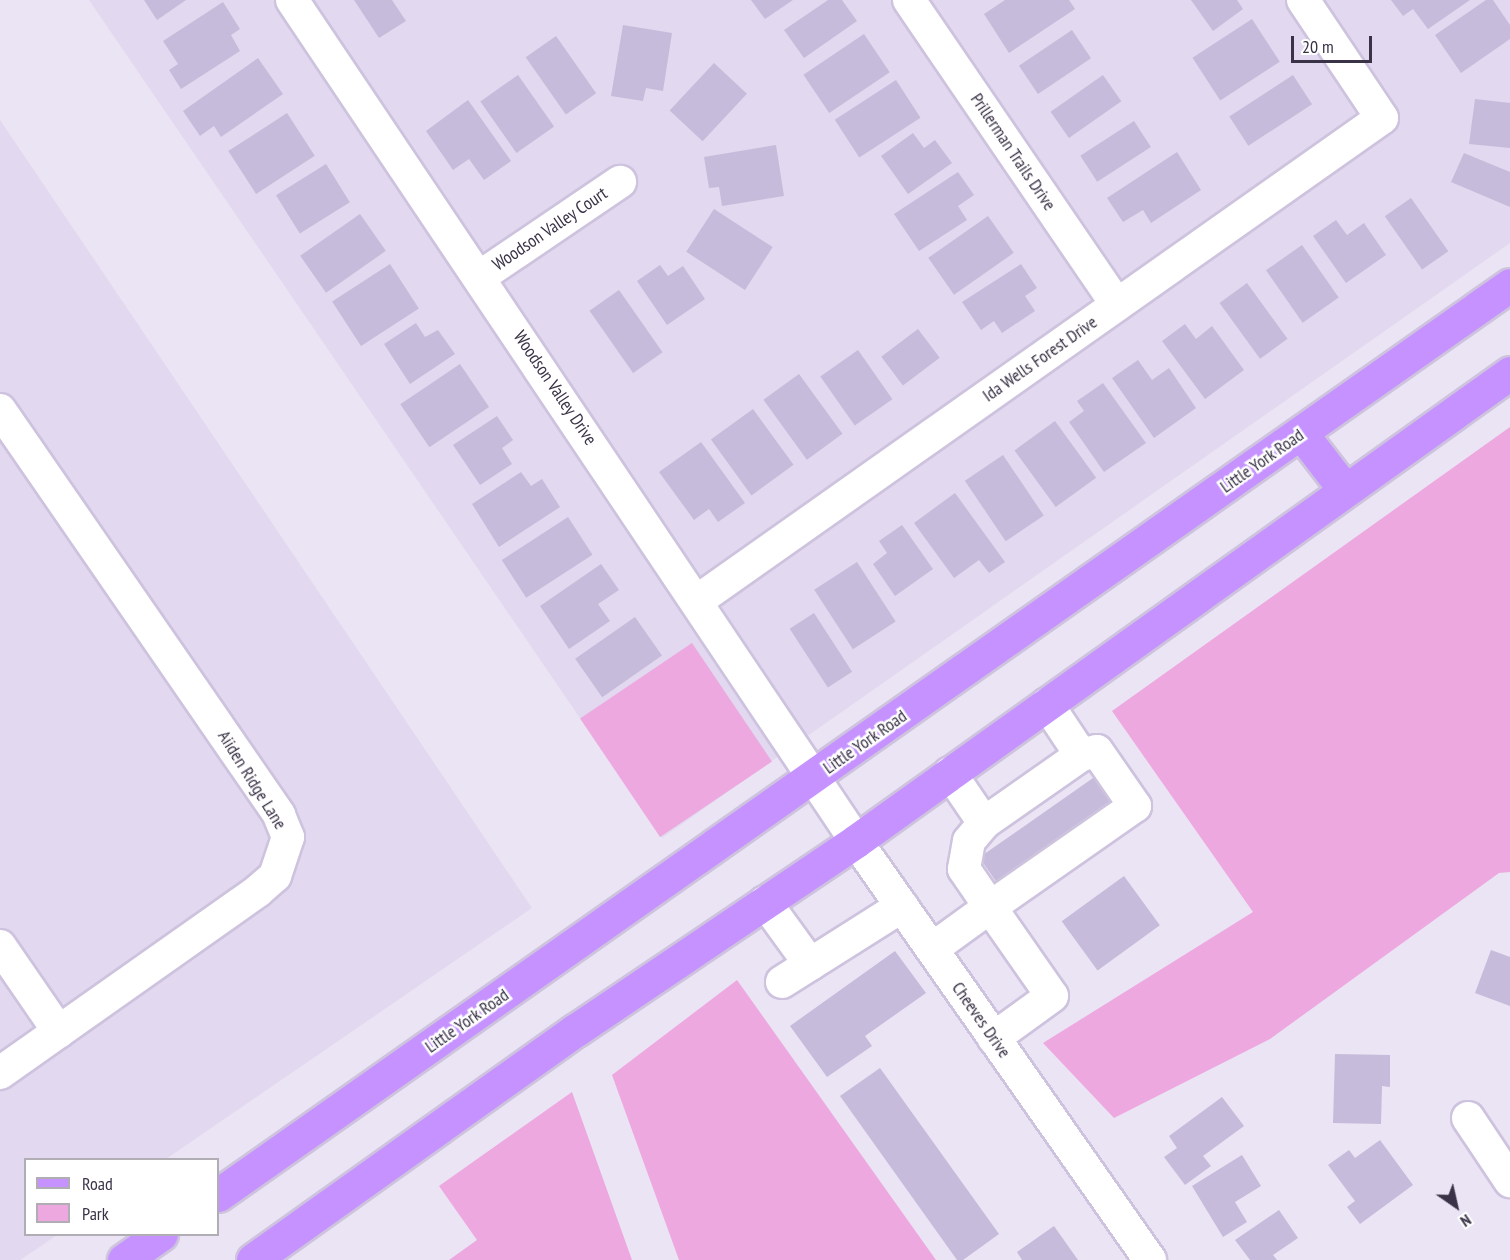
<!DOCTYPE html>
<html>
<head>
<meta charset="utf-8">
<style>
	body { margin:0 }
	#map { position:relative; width:1510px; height:1260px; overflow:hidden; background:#ebe4f4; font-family:"PT Sans Narrow",sans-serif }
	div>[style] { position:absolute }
	.residential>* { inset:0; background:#e2d8ef }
	.green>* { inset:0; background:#eda8df; transform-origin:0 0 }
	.building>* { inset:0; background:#c6bbda; transform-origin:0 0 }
	.roads { filter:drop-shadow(2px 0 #cec3de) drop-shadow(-2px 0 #cec3de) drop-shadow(0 2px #cec3de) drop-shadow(0 -2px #cec3de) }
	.minor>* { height:32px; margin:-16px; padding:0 16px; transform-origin:16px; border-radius:16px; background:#fff }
	.major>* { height:33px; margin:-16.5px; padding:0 16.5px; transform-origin:16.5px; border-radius:16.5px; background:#c592ff }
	span { translate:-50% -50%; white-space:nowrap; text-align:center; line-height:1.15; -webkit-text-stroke:5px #fff; paint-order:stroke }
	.street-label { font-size:18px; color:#3a3347 }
	.legend { position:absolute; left:24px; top:1158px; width:195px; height:78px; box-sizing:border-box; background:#fff; border:2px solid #b0adb5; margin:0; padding:8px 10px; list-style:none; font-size:18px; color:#3a3347 }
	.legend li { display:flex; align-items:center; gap:12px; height:30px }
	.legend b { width:30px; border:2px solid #b0adb5 }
	.north { position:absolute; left:1426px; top:1176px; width:60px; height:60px; -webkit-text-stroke:4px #fff; paint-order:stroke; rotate:146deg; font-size:16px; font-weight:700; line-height:24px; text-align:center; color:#3a3347 }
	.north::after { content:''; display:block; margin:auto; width:21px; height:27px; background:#3a3347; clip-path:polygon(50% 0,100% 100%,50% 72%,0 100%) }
	.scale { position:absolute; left:1291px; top:36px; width:81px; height:27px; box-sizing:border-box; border:3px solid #3a3347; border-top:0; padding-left:8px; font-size:18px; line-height:21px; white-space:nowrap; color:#3a3347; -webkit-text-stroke:4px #fff; paint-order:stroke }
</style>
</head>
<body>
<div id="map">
	<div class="residential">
		<i style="clip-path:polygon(89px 0,1510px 0,1510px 243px,662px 838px)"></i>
		<i style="clip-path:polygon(0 120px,532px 908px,166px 1159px,26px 1160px,26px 1234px,57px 1235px,20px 1260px,0 1260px)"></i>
	</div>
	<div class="green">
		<i style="clip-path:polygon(1510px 427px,1510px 872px,1499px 873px,1270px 1039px,1114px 1118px,1043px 1043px,1253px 912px,1112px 711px)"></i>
		<i style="left:692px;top:643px;width:143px;height:135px;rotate:56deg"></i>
		<i style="clip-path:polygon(737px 980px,936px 1260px,679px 1260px,612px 1075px)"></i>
		<i style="clip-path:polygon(572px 1092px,632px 1260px,449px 1260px,477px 1240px,439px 1186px)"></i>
	</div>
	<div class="building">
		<i style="clip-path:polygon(144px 0,186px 0,157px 20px)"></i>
		<i style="clip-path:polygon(354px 0,392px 0,406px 21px,379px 38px)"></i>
		<i style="clip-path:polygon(751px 0,793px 0,765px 19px)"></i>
		<i style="clip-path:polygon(828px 0,842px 0,857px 21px,804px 58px,784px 30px)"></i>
		<i style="clip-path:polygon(1005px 0,1069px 0,1075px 9px,1009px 53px,984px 14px)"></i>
		<i style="clip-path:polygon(1191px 0,1237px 0,1243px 9px,1213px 31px)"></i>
		<i style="clip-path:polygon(1391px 0,1470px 0,1428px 29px,1413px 9px,1403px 16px)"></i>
		<i style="clip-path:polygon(1486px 0,1493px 0,1510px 25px,1510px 39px,1461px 73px,1435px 35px)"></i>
		<i style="clip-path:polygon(223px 2px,240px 29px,231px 35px,240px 51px,181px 89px,169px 70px,178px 64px,163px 41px)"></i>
		<i style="left:1252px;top:19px;width:51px;height:71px;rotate:57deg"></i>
		<i style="clip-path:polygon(623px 25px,672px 33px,663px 91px,646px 88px,643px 101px,611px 96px)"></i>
		<i style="left:1072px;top:30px;width:34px;height:64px;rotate:56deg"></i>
		<i style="left:864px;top:34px;width:46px;height:73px;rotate:56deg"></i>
		<i style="left:556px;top:36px;width:70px;height:37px;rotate:55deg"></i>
		<i style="clip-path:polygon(258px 58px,283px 94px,221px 137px,214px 126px,200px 136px,183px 111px)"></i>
		<i style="left:714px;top:63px;width:45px;height:65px;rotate:43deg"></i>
		<i style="left:518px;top:75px;width:63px;height:46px;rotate:55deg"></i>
		<i style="left:1103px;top:75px;width:32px;height:64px;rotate:55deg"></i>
		<i style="left:1293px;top:75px;width:35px;height:76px;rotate:57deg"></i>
		<i style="left:896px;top:80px;width:45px;height:73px;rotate:57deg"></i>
		<i style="clip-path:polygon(1475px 99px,1510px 103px,1510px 148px,1469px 144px)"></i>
		<i style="clip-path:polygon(468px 100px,511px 161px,484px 180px,469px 159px,453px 170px,426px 131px)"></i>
		<i style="left:287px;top:113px;width:51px;height:70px;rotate:57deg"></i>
		<i style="left:1134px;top:121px;width:31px;height:64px;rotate:57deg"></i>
		<i style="clip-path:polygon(913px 133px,924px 148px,935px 140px,952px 163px,908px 194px,881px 156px)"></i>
		<i style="clip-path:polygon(776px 145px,784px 196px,722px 206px,719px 187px,709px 188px,704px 157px)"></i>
		<i style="clip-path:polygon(1177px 152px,1201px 190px,1151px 223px,1143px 210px,1123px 222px,1107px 198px)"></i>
		<i style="clip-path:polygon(1464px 153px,1510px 172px,1510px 207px,1451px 182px)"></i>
		<i style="left:326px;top:164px;width:45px;height:59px;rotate:58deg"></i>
		<i style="clip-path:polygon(958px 172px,974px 195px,958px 206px,967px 220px,919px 251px,894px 214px)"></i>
		<i style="left:1411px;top:198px;width:65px;height:32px;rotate:55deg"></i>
		<i style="left:714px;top:209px;width:70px;height:51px;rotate:33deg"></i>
		<i style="left:360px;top:214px;width:45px;height:73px;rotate:55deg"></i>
		<i style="left:988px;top:216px;width:45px;height:73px;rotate:55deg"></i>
		<i style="clip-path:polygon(1336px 220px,1347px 235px,1364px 223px,1386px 255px,1346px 283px,1313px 236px)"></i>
		<i style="left:1302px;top:245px;width:64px;height:44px;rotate:55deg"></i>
		<i style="left:390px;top:264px;width:53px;height:69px;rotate:57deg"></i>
		<i style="clip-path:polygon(1021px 264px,1037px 288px,1025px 296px,1035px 311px,1002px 333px,994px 321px,981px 330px,962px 302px)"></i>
		<i style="clip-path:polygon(660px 265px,668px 276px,683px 266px,705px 299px,667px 325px,637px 281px)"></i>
		<i style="left:1247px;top:283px;width:69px;height:34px;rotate:54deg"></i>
		<i style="left:619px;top:290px;width:76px;height:36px;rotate:55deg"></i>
		<i style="clip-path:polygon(416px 323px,425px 337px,438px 330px,455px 354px,410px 384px,384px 344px)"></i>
		<i style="clip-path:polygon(1185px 324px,1196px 339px,1212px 326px,1244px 370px,1205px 399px,1162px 341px)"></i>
		<i style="left:918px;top:329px;width:36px;height:46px;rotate:53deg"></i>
		<i style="left:858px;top:350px;width:60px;height:46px;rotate:55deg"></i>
		<i style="clip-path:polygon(1138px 360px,1152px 380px,1169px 368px,1196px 408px,1154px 438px,1112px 378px)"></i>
		<i style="left:460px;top:364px;width:52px;height:72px;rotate:56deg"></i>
		<i style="left:799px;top:374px;width:74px;height:44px;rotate:54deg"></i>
		<i style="clip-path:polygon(1103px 383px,1146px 443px,1104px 472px,1069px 422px,1084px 411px,1077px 401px)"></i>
		<i style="left:753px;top:409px;width:69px;height:52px;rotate:54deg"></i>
		<i style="clip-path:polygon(497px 416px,513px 440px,502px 448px,512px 464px,480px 485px,453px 445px)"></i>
		<i style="left:1055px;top:421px;width:70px;height:50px;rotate:54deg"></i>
		<i style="clip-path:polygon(701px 442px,745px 503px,718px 522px,709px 509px,694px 520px,659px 472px)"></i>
		<i style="left:1003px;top:455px;width:73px;height:46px;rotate:56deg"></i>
		<i style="clip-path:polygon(521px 472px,531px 486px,542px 479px,560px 507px,499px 547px,472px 504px)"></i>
		<i style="clip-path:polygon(955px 493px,1005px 562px,989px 573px,979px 560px,954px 578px,914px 523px)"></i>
		<i style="left:568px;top:517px;width:45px;height:79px;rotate:57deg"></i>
		<i style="clip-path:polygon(902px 525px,933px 569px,895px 596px,873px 564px,887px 553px,879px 541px)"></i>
		<i style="left:857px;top:562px;width:71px;height:51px;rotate:57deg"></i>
		<i style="clip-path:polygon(601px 564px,619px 590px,598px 604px,610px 621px,569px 649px,540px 606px)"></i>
		<i style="left:814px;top:613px;width:70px;height:29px;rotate:57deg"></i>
		<i style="left:635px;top:617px;width:47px;height:73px;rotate:55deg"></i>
		<i style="left:1103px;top:771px;width:29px;height:151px;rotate:55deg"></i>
		<i style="left:1124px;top:876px;width:61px;height:77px;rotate:54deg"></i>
		<i style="clip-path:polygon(1491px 950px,1510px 957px,1510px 1006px,1475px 993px)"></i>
		<i style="clip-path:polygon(895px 951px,926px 993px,865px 1036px,872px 1046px,827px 1077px,790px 1026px)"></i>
		<i style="clip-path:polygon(1335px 1054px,1390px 1055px,1390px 1087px,1382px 1086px,1381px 1124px,1333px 1123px)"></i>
		<i style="clip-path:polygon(880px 1068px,999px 1234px,963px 1260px,957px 1260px,840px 1096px)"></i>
		<i style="clip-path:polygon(1222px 1097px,1244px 1126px,1203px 1156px,1211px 1166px,1185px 1185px,1164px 1157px,1177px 1148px,1169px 1136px)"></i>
		<i style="clip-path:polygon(1380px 1140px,1413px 1185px,1360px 1224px,1347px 1207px,1355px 1201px,1328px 1165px,1349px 1150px,1355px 1158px)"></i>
		<i style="clip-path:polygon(1242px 1155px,1261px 1186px,1235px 1202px,1247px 1222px,1223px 1237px,1192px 1186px)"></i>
		<i style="clip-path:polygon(1279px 1210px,1298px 1238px,1273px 1255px,1277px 1260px,1250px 1260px,1235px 1240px)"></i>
		<i style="clip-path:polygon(1054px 1226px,1078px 1260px,1022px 1260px,1017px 1252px)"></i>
	</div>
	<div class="roads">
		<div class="minor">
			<i style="left:292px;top:0;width:1013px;rotate:56.15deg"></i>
			<i style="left:856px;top:841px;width:512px;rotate:54.94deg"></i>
			<i style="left:909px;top:0;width:369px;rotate:55.7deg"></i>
			<i style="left:481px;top:276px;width:168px;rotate:-34.1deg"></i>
			<i style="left:0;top:410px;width:492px;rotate:55.4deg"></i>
			<i style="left:279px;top:815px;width:24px;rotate:68deg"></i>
			<i style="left:288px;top:837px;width:41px;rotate:108.4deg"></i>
			<i style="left:275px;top:876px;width:23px;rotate:139deg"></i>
			<i style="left:258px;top:891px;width:316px;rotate:144.8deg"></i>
			<i style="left:697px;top:601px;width:838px;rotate:-35.19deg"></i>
			<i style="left:1382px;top:118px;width:142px;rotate:-123.8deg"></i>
			<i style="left:1047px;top:704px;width:61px;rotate:56.3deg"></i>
			<i style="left:1081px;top:755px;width:16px;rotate:-14deg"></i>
			<i style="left:1097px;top:751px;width:67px;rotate:55.4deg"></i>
			<i style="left:1135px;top:806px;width:177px;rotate:145.1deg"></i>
			<i style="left:990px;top:907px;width:46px;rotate:-124.4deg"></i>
			<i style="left:964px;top:869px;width:28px;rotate:-80deg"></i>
			<i style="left:969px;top:841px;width:23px;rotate:-50deg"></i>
			<i style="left:984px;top:823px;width:118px;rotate:-35deg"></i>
			<i style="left:950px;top:773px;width:60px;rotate:55.8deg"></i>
			<i style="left:765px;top:902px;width:77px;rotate:54deg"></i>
			<i style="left:0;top:946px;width:104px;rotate:55.5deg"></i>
			<i style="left:932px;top:949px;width:72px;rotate:-35.9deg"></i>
			<i style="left:990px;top:907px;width:108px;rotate:55.1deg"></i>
			<i style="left:1052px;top:996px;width:72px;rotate:144.1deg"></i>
			<i style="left:782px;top:982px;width:142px;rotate:-32.3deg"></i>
			<i style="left:1468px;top:1118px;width:76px;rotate:56.3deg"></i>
		</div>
		<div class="major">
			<i style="left:1301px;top:433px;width:72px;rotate:52.3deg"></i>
			<i style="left:218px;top:1195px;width:1580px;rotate:-35.16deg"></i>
			<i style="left:124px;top:1260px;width:45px;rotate:-35.1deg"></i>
			<i style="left:253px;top:1260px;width:397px;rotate:-35.5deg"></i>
			<i style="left:576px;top:1030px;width:338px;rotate:-34deg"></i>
			<i style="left:856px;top:841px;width:804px;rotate:-35.59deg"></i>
		</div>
	</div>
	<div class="street-label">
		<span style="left:1013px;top:152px;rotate:56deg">Prillerman Trails Drive</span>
		<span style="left:550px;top:229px;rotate:-34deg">Woodson Valley Court</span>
		<span style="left:1040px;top:359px;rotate:-35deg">Ida Wells Forest Drive</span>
		<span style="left:555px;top:388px;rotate:56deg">Woodson Valley Drive</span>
		<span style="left:1262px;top:461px;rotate:-35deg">Little York Road</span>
		<span style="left:865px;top:742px;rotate:-35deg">Little York Road</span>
		<span style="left:252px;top:780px;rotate:58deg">Aiiden Ridge Lane</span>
		<span style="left:981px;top:1020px;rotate:55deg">Cheeves Drive</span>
		<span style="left:467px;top:1021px;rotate:-35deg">Little York Road</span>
	</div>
	<ul class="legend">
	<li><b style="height:8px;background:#c592ff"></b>Road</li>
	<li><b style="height:16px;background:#eda8df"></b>Park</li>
	</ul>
	<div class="north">N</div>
	<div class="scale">20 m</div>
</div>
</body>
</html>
